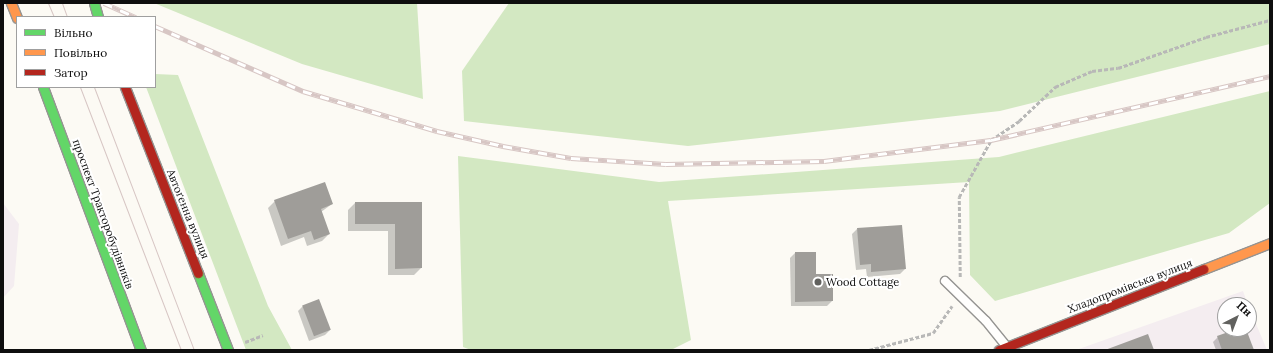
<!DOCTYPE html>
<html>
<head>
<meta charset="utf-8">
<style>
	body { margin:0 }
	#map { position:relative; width:1273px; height:353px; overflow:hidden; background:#fcfaf4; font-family:Lora,serif }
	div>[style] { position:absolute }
	.industrial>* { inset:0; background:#f4edf0 }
	.forest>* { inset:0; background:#d3e8c2 }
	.shadow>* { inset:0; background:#0003 }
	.building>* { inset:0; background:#9f9d99; transform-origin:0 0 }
	.path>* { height:2.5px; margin-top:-1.25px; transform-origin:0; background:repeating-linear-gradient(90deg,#b8b8b7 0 4px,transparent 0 6px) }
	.roads { filter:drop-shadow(1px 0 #959492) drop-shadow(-1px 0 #959492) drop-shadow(0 1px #959492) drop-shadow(0 -1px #959492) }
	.lane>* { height:8px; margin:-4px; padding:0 4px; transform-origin:4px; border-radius:4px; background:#fffefd }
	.fast>* { height:9px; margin:-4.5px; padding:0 4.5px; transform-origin:4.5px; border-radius:4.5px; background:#63d668 }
	.slow>* { height:9px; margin:-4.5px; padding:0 4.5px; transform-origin:4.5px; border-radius:4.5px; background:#ff974d }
	.jam>* { height:9px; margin:-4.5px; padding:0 4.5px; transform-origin:4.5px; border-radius:4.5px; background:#b3261e }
	.tram>* { height:1px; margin:-0.5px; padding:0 0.5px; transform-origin:0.5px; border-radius:0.5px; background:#d7c6c4 }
	.rail>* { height:4.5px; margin-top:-2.25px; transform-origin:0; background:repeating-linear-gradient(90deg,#fff 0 9px,#d7c6c4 0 18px); box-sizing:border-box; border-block:1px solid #d7c6c4 }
	.dots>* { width:11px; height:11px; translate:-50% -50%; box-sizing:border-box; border:2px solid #fff; border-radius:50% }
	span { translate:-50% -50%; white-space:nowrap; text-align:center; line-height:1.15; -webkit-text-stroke:4px #fff; paint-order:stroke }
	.street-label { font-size:11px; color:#0e0e0e }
	.poi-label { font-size:11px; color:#0e0e0e }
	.left { translate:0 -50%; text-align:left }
	.frame { position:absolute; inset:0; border:4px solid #0e0e0e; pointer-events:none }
	.legend { position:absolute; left:16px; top:16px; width:140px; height:72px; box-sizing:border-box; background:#fff; border:1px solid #9f9f9f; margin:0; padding:5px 7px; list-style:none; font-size:12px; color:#0e0e0e }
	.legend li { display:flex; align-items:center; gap:8px; height:20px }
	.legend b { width:20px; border:1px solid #9f9f9f }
	.north { position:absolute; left:1217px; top:297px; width:40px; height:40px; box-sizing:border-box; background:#fff; border:1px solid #9f9f9f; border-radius:50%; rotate:42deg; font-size:11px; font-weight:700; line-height:16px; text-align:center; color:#0e0e0e }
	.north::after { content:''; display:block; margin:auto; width:14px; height:18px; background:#61615e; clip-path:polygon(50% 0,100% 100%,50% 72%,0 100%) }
</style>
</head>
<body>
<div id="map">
	<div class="industrial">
		<i style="clip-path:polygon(3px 203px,19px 224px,14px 286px,3px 298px)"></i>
		<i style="clip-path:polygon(1243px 291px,1248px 305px,1225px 305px,1225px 329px,1249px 329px,1249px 307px,1267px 350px,1076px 350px)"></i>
	</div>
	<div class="forest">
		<i style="clip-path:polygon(154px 3px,417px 3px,423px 99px,302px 64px)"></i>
		<i style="clip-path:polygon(509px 3px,1270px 3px,1270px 44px,1000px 111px,688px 146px,464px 121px,462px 71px)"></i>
		<i style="clip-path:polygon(155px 74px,178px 75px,268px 306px,292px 350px,246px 350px,146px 87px,155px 87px)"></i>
		<i style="clip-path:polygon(1270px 91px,1270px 203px,1229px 233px,995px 301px,970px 275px,969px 182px,668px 201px,691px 340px,671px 350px,471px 350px,463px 347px,458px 156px,659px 182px,999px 157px)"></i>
	</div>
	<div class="shadow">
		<i style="clip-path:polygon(275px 201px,332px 204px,321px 212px,329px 234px,322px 241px,307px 246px,304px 237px,281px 246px,268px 208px)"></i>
		<i style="clip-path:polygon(355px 203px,421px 203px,421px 268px,414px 275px,388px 275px,388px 231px,348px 231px,348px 210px)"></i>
		<i style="clip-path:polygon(857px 229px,905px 269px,900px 274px,867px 277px,866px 269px,856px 270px,852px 234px)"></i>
		<i style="clip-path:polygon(795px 253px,815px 275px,832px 301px,827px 306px,791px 306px,790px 258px)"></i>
		<i style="clip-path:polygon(303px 306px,330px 330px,325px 335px,309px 341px,298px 311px)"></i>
		<i style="clip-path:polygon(1240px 329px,1245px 329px,1253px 350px,1216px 350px,1213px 342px,1218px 337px)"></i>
	</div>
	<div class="building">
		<i style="clip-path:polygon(325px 182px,333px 204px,321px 209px,330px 234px,314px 240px,311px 231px,288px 239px,274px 200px)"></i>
		<i style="clip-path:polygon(355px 202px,422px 202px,422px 268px,395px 269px,395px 224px,355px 224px)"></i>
		<i style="clip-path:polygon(902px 225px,906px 269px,871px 272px,871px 264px,860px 265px,857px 228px)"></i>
		<i style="clip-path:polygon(795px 252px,816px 252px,816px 274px,833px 274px,833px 301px,795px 302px)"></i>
		<i style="left:319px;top:299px;width:33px;height:18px;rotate:69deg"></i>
		<i style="clip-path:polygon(1237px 329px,1246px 329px,1254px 350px,1222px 350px,1217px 336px)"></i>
		<i style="clip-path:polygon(1148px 334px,1154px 350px,1105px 350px)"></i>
	</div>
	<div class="path">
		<i style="left:960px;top:277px;width:80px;rotate:-90.7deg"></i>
		<i style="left:959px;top:197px;width:65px;rotate:-60.7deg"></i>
		<i style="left:991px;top:140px;width:34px;rotate:-34deg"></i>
		<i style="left:1019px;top:121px;width:50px;rotate:-43.4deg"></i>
		<i style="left:1055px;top:87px;width:40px;rotate:-23.4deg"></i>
		<i style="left:1092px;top:71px;width:26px;rotate:-7deg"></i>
		<i style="left:1118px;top:68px;width:93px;rotate:-19.4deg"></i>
		<i style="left:1206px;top:37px;width:66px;rotate:-14.9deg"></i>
		<i style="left:245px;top:342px;width:19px;rotate:-21deg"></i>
		<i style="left:869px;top:350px;width:66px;rotate:-14.9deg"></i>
		<i style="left:933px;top:333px;width:33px;rotate:-55deg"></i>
	</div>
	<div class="roads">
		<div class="lane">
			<i style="left:945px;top:281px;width:57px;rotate:44.3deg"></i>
			<i style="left:986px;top:321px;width:32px;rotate:51deg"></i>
		</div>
		<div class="fast">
			<i style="left:94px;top:3px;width:15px;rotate:74deg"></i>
			<i style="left:43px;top:87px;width:281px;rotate:69.6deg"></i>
			<i style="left:198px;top:273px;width:83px;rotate:68.7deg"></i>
		</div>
		<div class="slow">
			<i style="left:11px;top:3px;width:16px;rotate:68deg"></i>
			<i style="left:1204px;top:269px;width:71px;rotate:-21.5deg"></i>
		</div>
		<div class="jam">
			<i style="left:125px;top:87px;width:200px;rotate:68.6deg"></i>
			<i style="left:999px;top:350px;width:220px;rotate:-21.6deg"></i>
		</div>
	</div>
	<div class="tram">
		<i style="left:48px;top:3px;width:15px;rotate:67deg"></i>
		<i style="left:62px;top:3px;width:15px;rotate:70deg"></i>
		<i style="left:80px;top:87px;width:282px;rotate:69deg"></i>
		<i style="left:94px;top:87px;width:281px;rotate:69.2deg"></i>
	</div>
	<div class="rail">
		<i style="left:104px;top:3px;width:35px;rotate:24deg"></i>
		<i style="left:155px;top:26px;width:162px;rotate:23.7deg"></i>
		<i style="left:303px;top:91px;width:140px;rotate:16.6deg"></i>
		<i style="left:437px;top:131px;width:68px;rotate:12.8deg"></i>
		<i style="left:503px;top:146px;width:69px;rotate:10deg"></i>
		<i style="left:571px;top:158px;width:95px;rotate:3.6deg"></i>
		<i style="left:666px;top:164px;width:158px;rotate:-1.1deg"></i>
		<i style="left:824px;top:161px;width:168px;rotate:-7.2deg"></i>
		<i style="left:991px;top:140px;width:286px;rotate:-12.9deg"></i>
	</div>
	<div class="dots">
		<i style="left:818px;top:282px;background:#61615e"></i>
	</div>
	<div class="street-label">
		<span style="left:103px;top:214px;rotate:70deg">проспект Тракторобудівників</span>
		<span style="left:188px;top:214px;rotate:68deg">Автоґенна вулиця</span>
		<span style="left:1130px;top:286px;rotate:-21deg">Хладопромівська вулиця</span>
	</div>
	<div class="poi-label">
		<span class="left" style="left:826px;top:282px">Wood Cottage</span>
	</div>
	<div class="frame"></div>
	<ul class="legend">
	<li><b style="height:5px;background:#63d668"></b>Вільно</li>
	<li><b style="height:5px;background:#ff974d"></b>Повільно</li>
	<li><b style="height:5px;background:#b3261e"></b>Затор</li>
	</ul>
	<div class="north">Пн</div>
</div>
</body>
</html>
